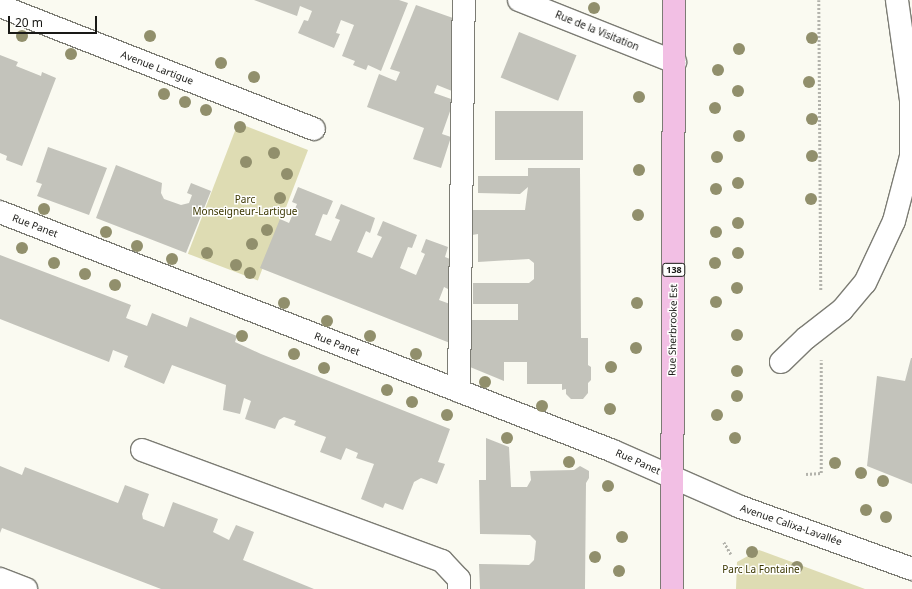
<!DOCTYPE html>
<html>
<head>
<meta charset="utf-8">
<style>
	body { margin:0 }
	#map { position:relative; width:912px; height:589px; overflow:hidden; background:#fafaf1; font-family:"Noto Sans",sans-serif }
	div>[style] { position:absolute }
	.green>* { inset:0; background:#dedcb3; transform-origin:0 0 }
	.building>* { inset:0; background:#c3c3bb; transform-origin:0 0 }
	.path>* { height:2.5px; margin-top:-1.25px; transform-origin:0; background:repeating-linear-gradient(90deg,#b3b3ac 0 2px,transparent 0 4px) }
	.roads { filter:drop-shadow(1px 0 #7c7c74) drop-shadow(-1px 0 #7c7c74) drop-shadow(0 1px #7c7c74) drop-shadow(0 -1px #7c7c74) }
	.minor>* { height:22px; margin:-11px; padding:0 11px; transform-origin:11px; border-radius:11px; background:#fff }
	.major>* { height:22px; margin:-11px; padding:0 11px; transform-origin:11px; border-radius:11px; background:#f2bfe4 }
	.trees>* { width:12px; height:12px; margin:-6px; border-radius:50%; background:#918f6c }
	span { translate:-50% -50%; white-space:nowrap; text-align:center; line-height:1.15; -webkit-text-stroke:3px #fffffe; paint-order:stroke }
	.shield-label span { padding:1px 3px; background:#fffffe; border:1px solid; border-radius:3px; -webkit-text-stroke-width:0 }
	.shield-label { font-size:9px; color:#191916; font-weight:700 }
	.street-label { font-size:10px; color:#191916 }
	.park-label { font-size:10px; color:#3b3700 }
	.scale { position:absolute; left:8px; top:16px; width:89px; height:18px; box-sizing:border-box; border:2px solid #191916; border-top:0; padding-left:5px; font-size:12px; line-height:14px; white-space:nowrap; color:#191916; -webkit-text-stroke:3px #fffffe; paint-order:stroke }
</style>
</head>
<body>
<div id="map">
	<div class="green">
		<i style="left:238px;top:123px;width:75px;height:140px;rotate:21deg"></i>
		<i style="clip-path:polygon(759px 550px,865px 589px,736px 589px,737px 562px)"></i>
	</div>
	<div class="building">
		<i style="clip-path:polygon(254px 0,399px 0,408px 3px,381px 71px,368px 65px,366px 70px,353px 65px,355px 61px,342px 56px,354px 25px,341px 20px,336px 33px,340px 34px,334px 48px,298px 33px,304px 20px,308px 21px,312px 11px,300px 6px,297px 16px)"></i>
		<i style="clip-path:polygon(416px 5px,453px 18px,452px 91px,437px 85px,434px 93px,454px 100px,442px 134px,451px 137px,441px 168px,413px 159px,424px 128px,367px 107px,379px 74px,396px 81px,400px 72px,390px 69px)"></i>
		<i style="left:519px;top:32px;width:62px;height:49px;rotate:22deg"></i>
		<i style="clip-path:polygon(0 55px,18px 62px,16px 66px,41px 76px,42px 72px,56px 78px,22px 166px,6px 160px,7px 156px,0 153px)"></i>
		<i style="left:495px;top:111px;width:88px;height:49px"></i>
		<i style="clip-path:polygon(48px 147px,107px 168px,89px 215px,37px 196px,42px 184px,36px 182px)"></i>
		<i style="clip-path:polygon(116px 165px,162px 183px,161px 193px,164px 199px,181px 205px,189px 203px,192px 195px,187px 193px,191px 183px,211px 191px,186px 253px,96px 218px)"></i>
		<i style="clip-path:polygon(528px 168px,580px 168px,581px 338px,588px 338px,588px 365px,591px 367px,591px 380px,588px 383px,588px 393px,583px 399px,571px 399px,566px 394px,566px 389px,562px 390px,562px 384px,527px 384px,527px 362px,504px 362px,504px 381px,470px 367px,471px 320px,518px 320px,518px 304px,473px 304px,473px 283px,529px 283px,534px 279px,534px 263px,529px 259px,478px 262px,478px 234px,472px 235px,472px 210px,525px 210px,528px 187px,520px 194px,478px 193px,478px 176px,528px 176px)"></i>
		<i style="clip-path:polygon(298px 187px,333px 201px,327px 215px,323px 214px,315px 235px,331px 241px,340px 220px,335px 218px,341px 204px,375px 218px,370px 233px,366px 231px,357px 252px,372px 258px,382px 237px,377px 235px,383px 221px,417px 235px,412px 248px,408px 247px,400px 268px,416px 275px,425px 254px,421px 252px,426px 239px,448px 247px,445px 257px,450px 259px,450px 290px,444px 287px,439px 300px,450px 304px,450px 343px,260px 268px,280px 219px,289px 223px,297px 204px,292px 202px)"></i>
		<i style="clip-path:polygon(0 255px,131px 305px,126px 318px,147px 326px,152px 313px,187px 327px,190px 317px,237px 336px,235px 342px,261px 354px,450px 429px,438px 462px,445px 464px,437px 484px,421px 478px,414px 482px,403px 510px,385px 503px,383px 508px,361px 499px,374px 464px,356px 458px,358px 453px,346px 448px,341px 460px,320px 452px,326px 437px,294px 425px,296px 421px,284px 417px,279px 420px,275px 429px,245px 419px,251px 401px,244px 398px,240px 414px,223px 410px,226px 385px,172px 365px,164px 384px,124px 367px,128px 356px,113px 350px,109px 362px,0 319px)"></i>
		<i style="clip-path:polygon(911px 358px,912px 358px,912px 484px,867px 466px,877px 376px,905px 381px)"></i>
		<i style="clip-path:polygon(486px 438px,509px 447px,511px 487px,527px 487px,531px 480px,530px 471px,574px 470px,580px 466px,589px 471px,589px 478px,586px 483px,585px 589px,480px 589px,479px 564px,529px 565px,534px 560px,536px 541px,530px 535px,480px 534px,479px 480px,486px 480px)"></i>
		<i style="clip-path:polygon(0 466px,22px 475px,25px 467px,118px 503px,125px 485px,149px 494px,142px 514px,143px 519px,164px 527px,173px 502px,218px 519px,213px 532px,229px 540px,236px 525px,254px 532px,243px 560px,314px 589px,161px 589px,2px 528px,0 533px)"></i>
	</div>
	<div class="path">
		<i style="left:819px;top:0;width:291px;rotate:89.6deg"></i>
		<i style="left:806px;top:474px;width:15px;rotate:-4deg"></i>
		<i style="left:821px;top:473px;width:113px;rotate:-90deg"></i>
		<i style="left:724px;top:542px;width:14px;rotate:60deg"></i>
	</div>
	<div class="roads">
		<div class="minor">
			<i style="left:519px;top:0;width:168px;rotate:21.7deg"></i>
			<i style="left:0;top:6px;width:337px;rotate:21.4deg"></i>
			<i style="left:0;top:212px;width:658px;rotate:21.3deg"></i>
			<i style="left:613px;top:451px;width:137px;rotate:23.7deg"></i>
			<i style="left:738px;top:506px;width:185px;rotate:19.9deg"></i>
			<i style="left:781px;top:362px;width:35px;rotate:-44deg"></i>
			<i style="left:806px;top:338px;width:46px;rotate:-37.9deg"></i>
			<i style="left:842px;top:310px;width:35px;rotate:-50deg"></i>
			<i style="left:865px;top:283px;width:68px;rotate:-64.9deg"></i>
			<i style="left:894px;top:221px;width:67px;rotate:-75.3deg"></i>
			<i style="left:911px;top:156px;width:56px;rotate:-90deg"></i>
			<i style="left:911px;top:100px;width:101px;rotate:-98deg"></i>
			<i style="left:459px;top:391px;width:391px;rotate:-89.3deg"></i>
			<i style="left:142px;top:450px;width:320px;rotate:20.3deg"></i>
			<i style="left:442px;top:561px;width:25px;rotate:47deg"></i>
			<i style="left:459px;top:579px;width:10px;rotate:90deg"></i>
			<i style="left:0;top:579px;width:28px;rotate:21deg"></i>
		</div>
		<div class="major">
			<i style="left:672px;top:589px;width:589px;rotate:-89.81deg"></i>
		</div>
	</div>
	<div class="trees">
		<i style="left:594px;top:8px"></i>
		<i style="left:22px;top:36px"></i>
		<i style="left:150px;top:36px"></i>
		<i style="left:812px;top:38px"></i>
		<i style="left:739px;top:49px"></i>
		<i style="left:71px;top:54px"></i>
		<i style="left:221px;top:63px"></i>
		<i style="left:718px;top:70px"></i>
		<i style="left:254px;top:77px"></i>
		<i style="left:809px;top:82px"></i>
		<i style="left:738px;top:91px"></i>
		<i style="left:164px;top:94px"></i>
		<i style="left:639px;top:97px"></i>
		<i style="left:185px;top:102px"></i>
		<i style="left:715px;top:108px"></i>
		<i style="left:206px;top:110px"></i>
		<i style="left:812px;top:119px"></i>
		<i style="left:240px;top:127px"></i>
		<i style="left:739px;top:136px"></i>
		<i style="left:274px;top:153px"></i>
		<i style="left:812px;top:156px"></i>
		<i style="left:717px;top:157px"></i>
		<i style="left:246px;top:162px"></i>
		<i style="left:639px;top:170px"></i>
		<i style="left:287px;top:174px"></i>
		<i style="left:738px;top:183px"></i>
		<i style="left:716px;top:189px"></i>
		<i style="left:280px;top:198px"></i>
		<i style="left:811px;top:199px"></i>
		<i style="left:44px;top:209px"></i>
		<i style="left:638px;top:215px"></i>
		<i style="left:738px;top:223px"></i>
		<i style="left:267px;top:230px"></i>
		<i style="left:106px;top:232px"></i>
		<i style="left:716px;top:232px"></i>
		<i style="left:252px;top:244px"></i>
		<i style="left:137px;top:246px"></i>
		<i style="left:22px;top:248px"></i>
		<i style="left:207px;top:253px"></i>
		<i style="left:738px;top:253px"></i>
		<i style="left:172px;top:259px"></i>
		<i style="left:54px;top:263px"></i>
		<i style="left:715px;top:263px"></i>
		<i style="left:236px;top:265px"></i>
		<i style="left:250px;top:273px"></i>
		<i style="left:85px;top:274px"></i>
		<i style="left:115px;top:285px"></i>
		<i style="left:737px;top:288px"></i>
		<i style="left:716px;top:302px"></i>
		<i style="left:284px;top:303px"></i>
		<i style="left:637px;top:303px"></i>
		<i style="left:327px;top:321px"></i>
		<i style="left:737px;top:335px"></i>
		<i style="left:242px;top:336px"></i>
		<i style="left:370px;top:336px"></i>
		<i style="left:636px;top:348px"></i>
		<i style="left:294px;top:354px"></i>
		<i style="left:416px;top:354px"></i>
		<i style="left:611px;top:367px"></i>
		<i style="left:324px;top:368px"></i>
		<i style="left:737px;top:371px"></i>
		<i style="left:485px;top:382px"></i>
		<i style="left:387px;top:390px"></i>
		<i style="left:737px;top:396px"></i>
		<i style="left:412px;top:402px"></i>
		<i style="left:542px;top:406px"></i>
		<i style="left:610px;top:409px"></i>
		<i style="left:447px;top:415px"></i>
		<i style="left:717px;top:415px"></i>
		<i style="left:507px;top:438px"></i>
		<i style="left:735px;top:438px"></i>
		<i style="left:569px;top:462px"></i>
		<i style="left:835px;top:463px"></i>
		<i style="left:861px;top:473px"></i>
		<i style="left:883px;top:481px"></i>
		<i style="left:608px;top:486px"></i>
		<i style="left:866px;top:510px"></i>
		<i style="left:886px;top:517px"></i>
		<i style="left:622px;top:537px"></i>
		<i style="left:752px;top:552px"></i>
		<i style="left:595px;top:557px"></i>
		<i style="left:797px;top:567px"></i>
		<i style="left:619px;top:571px"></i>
	</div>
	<div class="shield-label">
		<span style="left:674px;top:270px">138</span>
	</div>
	<div class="street-label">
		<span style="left:597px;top:31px;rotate:22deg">Rue de la Visitation</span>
		<span style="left:157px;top:68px;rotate:21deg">Avenue Lartigue</span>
		<span style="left:35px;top:226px;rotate:21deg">Rue Panet</span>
		<span style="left:673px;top:330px;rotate:-89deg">Rue Sherbrooke Est</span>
		<span style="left:337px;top:344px;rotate:21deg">Rue Panet</span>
		<span style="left:638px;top:462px;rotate:24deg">Rue Panet</span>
		<span style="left:791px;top:525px;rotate:19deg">Avenue Calixa-Lavallée</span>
	</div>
	<div class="park-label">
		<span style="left:245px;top:205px">Parc<br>Monseigneur-Lartigue</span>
		<span style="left:761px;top:570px">Parc La Fontaine</span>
	</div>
	<div class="scale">20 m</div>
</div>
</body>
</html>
